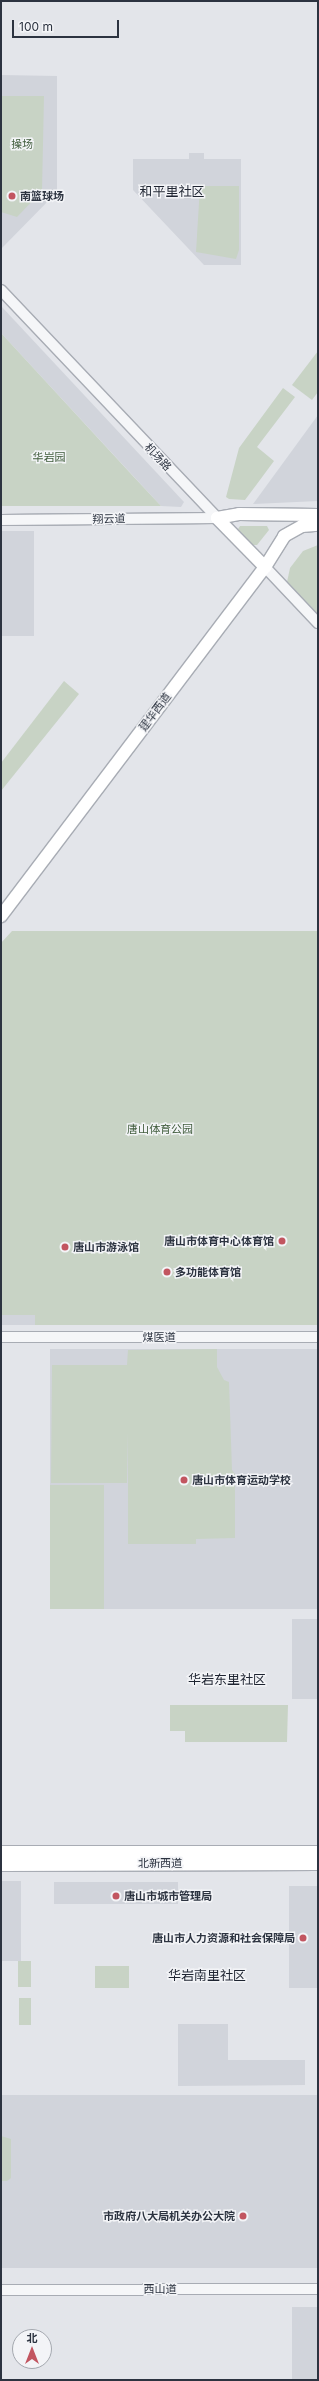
<!DOCTYPE html>
<html>
<head>
<meta charset="utf-8">
<style>
	body { margin:0 }
	#map { position:relative; width:319px; height:2381px; overflow:hidden; background:#e3e5ea; font-family:Inter,"Noto Sans SC",sans-serif }
	div>[style] { position:absolute }
	.built>* { inset:0; background:#d1d4db; transform-origin:0 0 }
	.green>* { inset:0; background:#c8d3c5; transform-origin:0 0 }
	.roads { filter:drop-shadow(1px 0 #a8acb4) drop-shadow(-1px 0 #a8acb4) drop-shadow(0 1px #a8acb4) drop-shadow(0 -1px #a8acb4) }
	.tertiary>* { height:10px; margin:-5px; padding:0 5px; transform-origin:5px; border-radius:5px; background:#f5f6f8 }
	.secondary>* { height:12px; margin:-6px; padding:0 6px; transform-origin:6px; border-radius:6px; background:#fff }
	.primary>* { height:13px; margin:-6.5px; padding:0 6.5px; transform-origin:6.5px; border-radius:6.5px; background:#fff }
	.dots>* { width:11px; height:11px; translate:-50% -50%; box-sizing:border-box; border:2px solid #f3f4f7; border-radius:50% }
	span { translate:-50% -50%; white-space:nowrap; text-align:center; line-height:1.15; -webkit-text-stroke:3px #f3f4f7; paint-order:stroke }
	.park-label { font-size:11px; color:#3f5b3b }
	.poi-label { font-size:11px; color:#2c3340; font-weight:700 }
	.left { translate:0 -50%; text-align:left }
	.right { translate:-100% -50%; text-align:right }
	.street-label { font-size:11px; color:#2c3340 }
	.quarter-label { font-size:13px; color:#1e2431 }
	.frame { position:absolute; inset:0; border:2px solid #2c3340; pointer-events:none }
	.north { position:absolute; left:12px; top:2329px; width:40px; height:40px; box-sizing:border-box; background:#f3f4f7; border:1px solid #a3a7ae; border-radius:50%; rotate:0deg; font-size:11px; font-weight:700; line-height:16px; text-align:center; color:#2c3340 }
	.north::after { content:''; display:block; margin:auto; width:14px; height:18px; background:#c25560; clip-path:polygon(50% 0,100% 100%,50% 72%,0 100%) }
	.scale { position:absolute; left:12px; top:20px; width:107px; height:18px; box-sizing:border-box; border:2px solid #2c3340; border-top:0; padding-left:5px; font-size:12px; line-height:14px; white-space:nowrap; color:#2c3340; -webkit-text-stroke:3px #f3f4f7; paint-order:stroke }
</style>
</head>
<body>
<div id="map">
	<div class="built">
		<i style="clip-path:polygon(1px 75px,57px 76px,57px 192px,1px 249px)"></i>
		<i style="clip-path:polygon(189px 153px,204px 153px,204px 159px,241px 159px,241px 265px,204px 265px,133px 190px,133px 159px,189px 159px)"></i>
		<i style="clip-path:polygon(1px 306px,184px 502px,181px 507px,161px 506px,1px 333px)"></i>
		<i style="clip-path:polygon(318px 415px,318px 501px,253px 504px)"></i>
		<i style="left:1px;top:531px;width:33px;height:105px"></i>
		<i style="left:1px;top:1315px;width:34px;height:10px"></i>
		<i style="left:50px;top:1349px;width:268px;height:260px"></i>
		<i style="left:292px;top:1619px;width:26px;height:80px"></i>
		<i style="left:1px;top:1881px;width:20px;height:80px"></i>
		<i style="left:54px;top:1882px;width:124px;height:22px"></i>
		<i style="left:318px;top:1886px;width:102px;height:29px;rotate:90deg"></i>
		<i style="clip-path:polygon(178px 2024px,228px 2024px,228px 2060px,305px 2060px,305px 2085px,178px 2086px)"></i>
		<i style="left:1px;top:2095px;width:317px;height:173px"></i>
		<i style="left:292px;top:2307px;width:26px;height:73px"></i>
	</div>
	<div class="green">
		<i style="clip-path:polygon(1px 96px,44px 96px,42px 191px,17px 217px,1px 212px)"></i>
		<i style="clip-path:polygon(200px 186px,239px 186px,239px 250px,236px 259px,196px 252px)"></i>
		<i style="clip-path:polygon(1px 333px,132px 475px,161px 506px,1px 506px)"></i>
		<i style="clip-path:polygon(318px 351px,318px 392px,312px 400px,292px 385px)"></i>
		<i style="clip-path:polygon(283px 388px,295px 397px,257px 447px,274px 461px,245px 500px,229px 499px,226px 497px,239px 448px)"></i>
		<i style="clip-path:polygon(240px 526px,267px 526px,269px 530px,257px 545px,252px 545px,238px 529px)"></i>
		<i style="clip-path:polygon(318px 545px,318px 614px,287px 582px,290px 568px,303px 551px)"></i>
		<i style="clip-path:polygon(64px 681px,79px 694px,1px 791px,1px 763px)"></i>
		<i style="clip-path:polygon(12px 931px,318px 931px,318px 1325px,35px 1325px,35px 1315px,1px 1315px,1px 943px)"></i>
		<i style="clip-path:polygon(217px 1349px,217px 1367px,224px 1380px,229px 1382px,232px 1470px,235px 1474px,235px 1538px,196px 1539px,196px 1544px,128px 1544px,128px 1431px,127px 1483px,51px 1483px,52px 1365px,127px 1365px,128px 1350px)"></i>
		<i style="left:50px;top:1485px;width:54px;height:124px"></i>
		<i style="clip-path:polygon(170px 1705px,288px 1705px,287px 1742px,185px 1742px,185px 1731px,170px 1731px)"></i>
		<i style="left:18px;top:1961px;width:13px;height:26px"></i>
		<i style="left:95px;top:1966px;width:34px;height:22px"></i>
		<i style="left:19px;top:1998px;width:12px;height:27px"></i>
		<i style="clip-path:polygon(1px 2136px,11px 2139px,11px 2178px,7px 2181px,1px 2181px)"></i>
	</div>
	<div class="roads">
		<div class="tertiary">
			<i style="left:1px;top:290px;width:314px;rotate:46.5deg"></i>
			<i style="left:1px;top:520px;width:216px;rotate:-0.5deg"></i>
			<i style="left:265px;top:567px;width:77px;rotate:46.6deg"></i>
			<i style="left:1px;top:1337px;width:317px"></i>
			<i style="left:1px;top:2290px;width:317px;rotate:-0.2deg"></i>
		</div>
		<div class="secondary">
			<i style="left:217px;top:518px;width:22px;rotate:-10deg"></i>
			<i style="left:239px;top:514px;width:79px;rotate:0.7deg"></i>
			<i style="left:217px;top:518px;width:69px;rotate:45.6deg"></i>
			<i style="left:1px;top:916px;width:438px;rotate:-52.9deg"></i>
			<i style="left:265px;top:567px;width:36px;rotate:-58deg"></i>
			<i style="left:284px;top:536px;width:21px;rotate:-29deg"></i>
			<i style="left:302px;top:526px;width:16px;rotate:-4deg"></i>
		</div>
		<div class="primary">
			<i style="left:1px;top:1852px;width:317px"></i>
			<i style="left:1px;top:1864px;width:317px;rotate:-0.2deg"></i>
		</div>
	</div>
	<div class="dots">
		<i style="left:12px;top:196px;background:#c25560"></i>
		<i style="left:282px;top:1241px;background:#c25560"></i>
		<i style="left:65px;top:1247px;background:#c25560"></i>
		<i style="left:167px;top:1272px;background:#c25560"></i>
		<i style="left:184px;top:1480px;background:#c25560"></i>
		<i style="left:116px;top:1896px;background:#c25560"></i>
		<i style="left:303px;top:1938px;background:#c25560"></i>
		<i style="left:243px;top:2216px;background:#c25560"></i>
	</div>
	<div class="park-label">
		<span style="left:22px;top:144px">操场</span>
		<span style="left:49px;top:457px">华岩园</span>
		<span style="left:160px;top:1129px">唐山体育公园</span>
	</div>
	<div class="poi-label">
		<span class="left" style="left:20px;top:196px">南篮球场</span>
		<span class="right" style="left:274px;top:1241px">唐山市体育中心体育馆</span>
		<span class="left" style="left:73px;top:1247px">唐山市游泳馆</span>
		<span class="left" style="left:175px;top:1272px">多功能体育馆</span>
		<span class="left" style="left:192px;top:1480px">唐山市体育运动学校</span>
		<span class="left" style="left:124px;top:1896px">唐山市城市管理局</span>
		<span class="right" style="left:295px;top:1938px">唐山市人力资源和社会保障局</span>
		<span class="right" style="left:235px;top:2216px">市政府八大局机关办公大院</span>
	</div>
	<div class="street-label">
		<span style="left:158px;top:457px;rotate:47deg">机场路</span>
		<span style="left:109px;top:519px;rotate:-1deg">翔云道</span>
		<span style="left:155px;top:712px;rotate:-53deg">建华西道</span>
		<span style="left:159px;top:1337px">煤医道</span>
		<span style="left:160px;top:1863px">北新西道</span>
		<span style="left:160px;top:2289px">西山道</span>
	</div>
	<div class="quarter-label">
		<span style="left:172px;top:191px">和平里社区</span>
		<span style="left:227px;top:1679px">华岩东里社区</span>
		<span style="left:207px;top:1975px">华岩南里社区</span>
	</div>
	<div class="frame"></div>
	<div class="north">北</div>
	<div class="scale">100 m</div>
</div>
</body>
</html>
